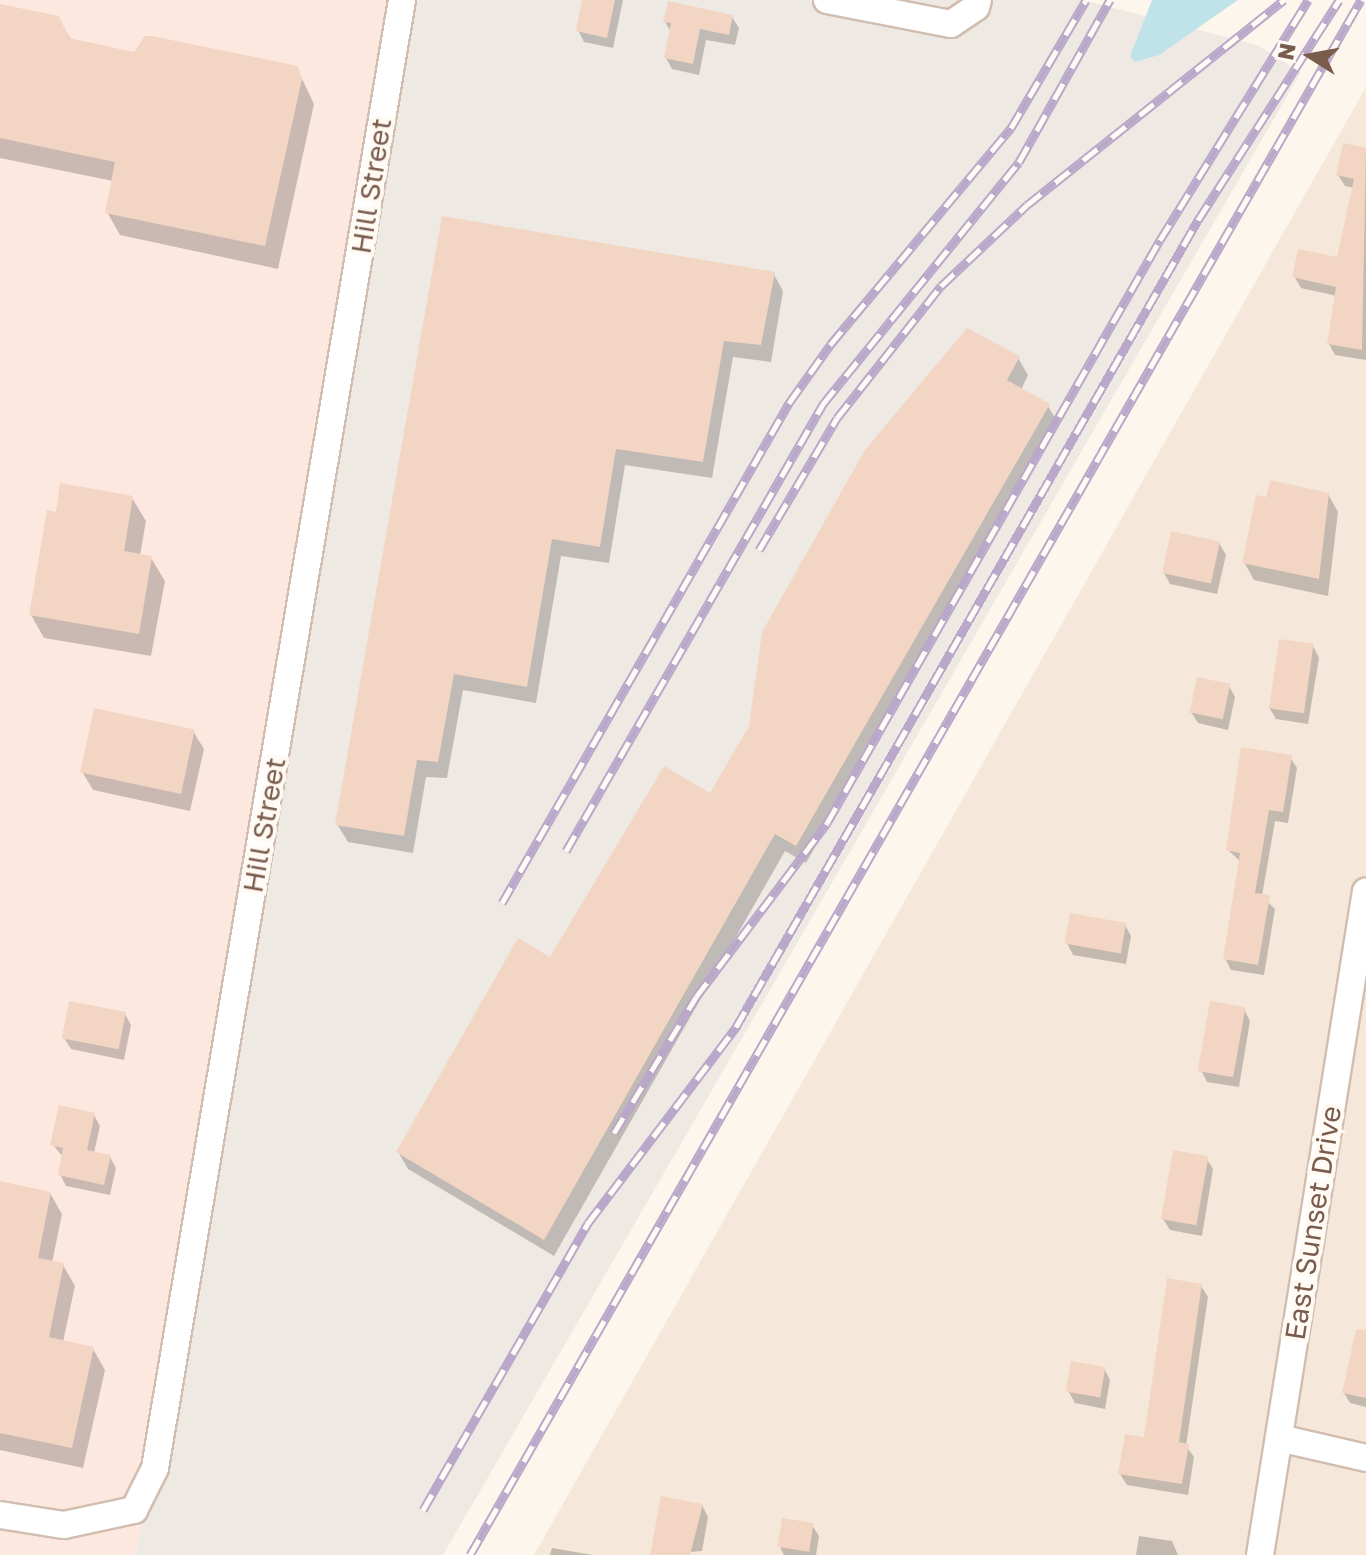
<!DOCTYPE html>
<html>
<head>
<meta charset="utf-8">
<style>
	body { margin:0 }
	#map { position:relative; width:1366px; height:1555px; overflow:hidden; background:#fdf6ec; font-family:"Golos Text",sans-serif }
	div>[style] { position:absolute }
	.residential>* { inset:0; background:#f5e8da }
	.commercial>* { inset:0; background:#fde8e0 }
	.industrial>* { inset:0; background:#efe9e4 }
	.water>* { inset:0; background:#bfe3e8 }
	.shadow>* { inset:0; background:#0003 }
	.building>* { inset:0; background:#f3d5c3; transform-origin:0 0 }
	.roads { filter:drop-shadow(2px 0 #d1beb0) drop-shadow(-2px 0 #d1beb0) drop-shadow(0 2px #d1beb0) drop-shadow(0 -2px #d1beb0) }
	.street>* { height:26px; margin:-13px; padding:0 13px; transform-origin:13px; border-radius:13px; background:#fff }
	.rail>* { height:9px; margin-top:-4.5px; transform-origin:0; background:repeating-linear-gradient(90deg,#fffaf3 0 18px,#b9a8c9 0 36px); box-sizing:border-box; border-block:2px solid #b9a8c9 }
	span { translate:-50% -50%; white-space:nowrap; text-align:center; line-height:1.15; -webkit-text-stroke:8px #fffaf3; paint-order:stroke }
	.street-label { font-size:28px; color:#7a5c4d }
	.north { position:absolute; left:1270px; top:16px; width:80px; height:80px; -webkit-text-stroke:6px #fffaf3; paint-order:stroke; rotate:281deg; font-size:22px; font-weight:700; line-height:32px; text-align:center; color:#7a5c4d }
	.north::after { content:''; display:block; margin:auto; width:28px; height:36px; background:#7a5c4d; clip-path:polygon(50% 0,100% 100%,50% 72%,0 100%) }
</style>
</head>
<body>
<div id="map">
	<div class="residential">
		<i style="clip-path:polygon(1366px 87px,1366px 1555px,534px 1555px)"></i>
	</div>
	<div class="commercial">
		<i style="clip-path:polygon(0 0,412px 0,136px 1555px,0 1555px)"></i>
	</div>
	<div class="industrial">
		<i style="clip-path:polygon(412px 0,1083px 0,1257px 45px,1301px 72px,443px 1555px,136px 1555px)"></i>
	</div>
	<div class="water">
		<i style="clip-path:polygon(1152px 0,1238px 0,1159px 55px,1135px 62px,1130px 56px)"></i>
	</div>
	<div class="shadow">
		<i style="clip-path:polygon(583px 0,623px 0,613px 48px,584px 42px,578px 30px)"></i>
		<i style="clip-path:polygon(0 6px,58px 18px,71px 40px,135px 54px,297px 68px,314px 104px,278px 269px,120px 235px,107px 212px,113px 181px,0 158px)"></i>
		<i style="clip-path:polygon(732px 17px,739px 28px,735px 45px,706px 40px,699px 75px,672px 69px,666px 58px,671px 32px,665px 22px)"></i>
		<i style="clip-path:polygon(1345px 146px,1366px 150px,1366px 360px,1335px 355px,1329px 344px,1337px 296px,1301px 288px,1294px 276px,1339px 260px,1354px 188px,1345px 186px,1338px 175px)"></i>
		<i style="clip-path:polygon(444px 218px,773px 273px,783px 291px,771px 362px,733px 357px,712px 478px,625px 465px,609px 563px,561px 556px,536px 703px,463px 690px,447px 778px,426px 777px,413px 853px,348px 842px,337px 824px)"></i>
		<i style="clip-path:polygon(1018px 358px,1028px 375px,1021px 390px,1048px 406px,1058px 423px,806px 863px,785px 851px,554px 1256px,408px 1169px,398px 1152px,551px 960px,711px 796px,751px 726px)"></i>
		<i style="clip-path:polygon(1328px 494px,1338px 512px,1328px 596px,1254px 580px,1244px 562px)"></i>
		<i style="clip-path:polygon(132px 498px,146px 521px,140px 556px,151px 558px,165px 581px,151px 656px,44px 638px,31px 615px,58px 514px)"></i>
		<i style="clip-path:polygon(1219px 543px,1226px 555px,1217px 594px,1170px 584px,1164px 573px)"></i>
		<i style="clip-path:polygon(1313px 646px,1319px 658px,1308px 724px,1276px 719px,1269px 707px)"></i>
		<i style="clip-path:polygon(1229px 686px,1235px 697px,1228px 730px,1198px 723px,1191px 712px)"></i>
		<i style="clip-path:polygon(193px 731px,204px 749px,190px 811px,93px 790px,83px 773px)"></i>
		<i style="clip-path:polygon(1290px 757px,1297px 768px,1288px 823px,1275px 821px,1262px 896px,1275px 909px,1264px 975px,1231px 970px,1225px 958px,1241px 862px,1228px 850px)"></i>
		<i style="clip-path:polygon(1125px 925px,1131px 936px,1126px 964px,1073px 955px,1067px 943px)"></i>
		<i style="clip-path:polygon(1244px 1009px,1250px 1021px,1239px 1087px,1207px 1082px,1201px 1070px)"></i>
		<i style="clip-path:polygon(125px 1014px,131px 1025px,124px 1060px,71px 1049px,64px 1038px)"></i>
		<i style="clip-path:polygon(94px 1115px,100px 1126px,94px 1153px,110px 1157px,116px 1168px,110px 1195px,66px 1186px,60px 1174px,63px 1157px,53px 1145px)"></i>
		<i style="clip-path:polygon(1206px 1158px,1213px 1169px,1202px 1236px,1170px 1230px,1163px 1219px)"></i>
		<i style="clip-path:polygon(0 1183px,50px 1193px,62px 1214px,52px 1263px,63px 1265px,75px 1286px,63px 1342px,93px 1349px,105px 1370px,83px 1468px,0 1450px)"></i>
		<i style="clip-path:polygon(1201px 1286px,1208px 1297px,1186px 1446px,1194px 1457px,1188px 1495px,1127px 1485px,1120px 1474px,1146px 1439px)"></i>
		<i style="clip-path:polygon(1366px 1339px,1366px 1407px,1350px 1403px,1344px 1393px)"></i>
		<i style="clip-path:polygon(1104px 1368px,1110px 1380px,1105px 1409px,1075px 1403px,1069px 1392px)"></i>
		<i style="clip-path:polygon(702px 1505px,708px 1517px,702px 1551px,652px 1555px)"></i>
		<i style="clip-path:polygon(812px 1525px,819px 1536px,816px 1555px,784px 1555px,780px 1547px)"></i>
		<i style="clip-path:polygon(1139px 1536px,1172px 1541px,1178px 1555px,1136px 1555px)"></i>
		<i style="clip-path:polygon(552px 1548px,593px 1555px,550px 1555px)"></i>
	</div>
	<div class="building">
		<i style="clip-path:polygon(582px 0,615px 0,607px 38px,576px 31px)"></i>
		<i style="clip-path:polygon(668px 1px,733px 15px,729px 35px,700px 29px,693px 64px,664px 58px,671px 23px,663px 22px)"></i>
		<i style="clip-path:polygon(0 4px,59px 16px,69px 38px,134px 52px,145px 36px,152px 36px,298px 66px,302px 79px,265px 246px,105px 213px,115px 162px,0 138px)"></i>
		<i style="clip-path:polygon(1343px 143px,1366px 148px,1362px 350px,1327px 344px,1336px 287px,1292px 277px,1298px 249px,1337px 257px,1354px 179px,1336px 175px)"></i>
		<i style="clip-path:polygon(442px 216px,775px 272px,761px 345px,724px 341px,703px 462px,616px 449px,600px 547px,552px 539px,527px 687px,454px 674px,438px 762px,417px 760px,404px 836px,335px 825px)"></i>
		<i style="clip-path:polygon(967px 328px,1020px 356px,1007px 380px,1050px 404px,796px 846px,775px 834px,544px 1240px,396px 1152px,518px 938px,550px 957px,664px 766px,710px 793px,749px 726px,762px 632px,865px 450px)"></i>
		<i style="clip-path:polygon(1270px 480px,1329px 493px,1319px 579px,1242px 563px,1256px 495px,1266px 497px)"></i>
		<i style="clip-path:polygon(60px 483px,133px 496px,124px 551px,152px 556px,139px 634px,29px 615px,47px 510px,56px 512px)"></i>
		<i style="left:1171px;top:531px;width:50px;height:43px;rotate:12deg"></i>
		<i style="left:1279px;top:639px;width:35px;height:70px;rotate:8deg"></i>
		<i style="left:1197px;top:677px;width:34px;height:36px;rotate:12deg"></i>
		<i style="left:94px;top:708px;width:103px;height:66px;rotate:12deg"></i>
		<i style="clip-path:polygon(1241px 747px,1292px 755px,1283px 812px,1269px 810px,1255px 893px,1270px 895px,1258px 965px,1223px 959px,1240px 853px,1226px 850px)"></i>
		<i style="left:1070px;top:913px;width:57px;height:31px;rotate:10deg"></i>
		<i style="left:69px;top:1001px;width:58px;height:38px;rotate:11deg"></i>
		<i style="left:1210px;top:1001px;width:36px;height:71px;rotate:10deg"></i>
		<i style="clip-path:polygon(59px 1105px,95px 1113px,87px 1150px,111px 1155px,104px 1185px,58px 1175px,63px 1148px,50px 1145px)"></i>
		<i style="left:1173px;top:1150px;width:36px;height:70px;rotate:10deg"></i>
		<i style="clip-path:polygon(0 1181px,51px 1192px,38px 1258px,64px 1263px,49px 1337px,94px 1347px,72px 1448px,0 1433px)"></i>
		<i style="clip-path:polygon(1167px 1278px,1202px 1284px,1179px 1442px,1189px 1444px,1182px 1484px,1118px 1474px,1125px 1434px,1144px 1437px)"></i>
		<i style="clip-path:polygon(1356px 1329px,1366px 1330px,1366px 1398px,1342px 1393px)"></i>
		<i style="left:1071px;top:1361px;width:35px;height:31px;rotate:10deg"></i>
		<i style="clip-path:polygon(661px 1496px,703px 1504px,690px 1555px,650px 1555px)"></i>
		<i style="left:782px;top:1518px;width:32px;height:29px;rotate:9deg"></i>
	</div>
	<div class="roads">
		<div class="street">
			<i style="left:827px;top:0;width:126px;rotate:11deg"></i>
			<i style="left:951px;top:24px;width:30px;rotate:-34deg"></i>
			<i style="left:976px;top:7px;width:7px;rotate:-74deg"></i>
			<i style="left:1279px;top:1438px;width:89px;rotate:12.9deg"></i>
			<i style="left:0;top:1515px;width:65px;rotate:8.9deg"></i>
			<i style="left:64px;top:1525px;width:72px;rotate:-12.1deg"></i>
			<i style="left:134px;top:1510px;width:47px;rotate:-63.4deg"></i>
			<i style="left:155px;top:1468px;width:1489px;rotate:-80.45deg"></i>
			<i style="left:1260px;top:1555px;width:672px;rotate:-80.93deg"></i>
		</div>
	</div>
	<div class="rail">
		<i style="left:759px;top:550px;width:153px;rotate:-59.4deg"></i>
		<i style="left:837px;top:418px;width:168px;rotate:-51.8deg"></i>
		<i style="left:941px;top:286px;width:118px;rotate:-43.3deg"></i>
		<i style="left:1027px;top:205px;width:329px;rotate:-38.6deg"></i>
		<i style="left:566px;top:851px;width:516px;rotate:-60.1deg"></i>
		<i style="left:823px;top:404px;width:311px;rotate:-51deg"></i>
		<i style="left:1019px;top:162px;width:186px;rotate:-60.7deg"></i>
		<i style="left:502px;top:903px;width:577px;rotate:-60.14deg"></i>
		<i style="left:789px;top:403px;width:71px;rotate:-54.7deg"></i>
		<i style="left:830px;top:345px;width:283px;rotate:-50.2deg"></i>
		<i style="left:1011px;top:128px;width:148px;rotate:-59.6deg"></i>
		<i style="left:614px;top:1133px;width:159px;rotate:-58.9deg"></i>
		<i style="left:696px;top:997px;width:218px;rotate:-53deg"></i>
		<i style="left:827px;top:823px;width:671px;rotate:-60.27deg"></i>
		<i style="left:1160px;top:240px;width:282px;rotate:-58.3deg"></i>
		<i style="left:423px;top:1510px;width:331px;rotate:-60.1deg"></i>
		<i style="left:588px;top:1223px;width:246px;rotate:-52.9deg"></i>
		<i style="left:736px;top:1027px;width:930px;rotate:-60.21deg"></i>
		<i style="left:1198px;top:220px;width:261px;rotate:-57.3deg"></i>
		<i style="left:470px;top:1555px;width:1792px;rotate:-60.19deg"></i>
	</div>
	<div class="street-label">
		<span style="left:371px;top:186px;rotate:-81deg">Hill Street</span>
		<span style="left:264px;top:825px;rotate:-80deg">Hill Street</span>
		<span style="left:1313px;top:1223px;rotate:-81deg">East Sunset Drive</span>
	</div>
	<div class="north">N</div>
</div>
</body>
</html>
